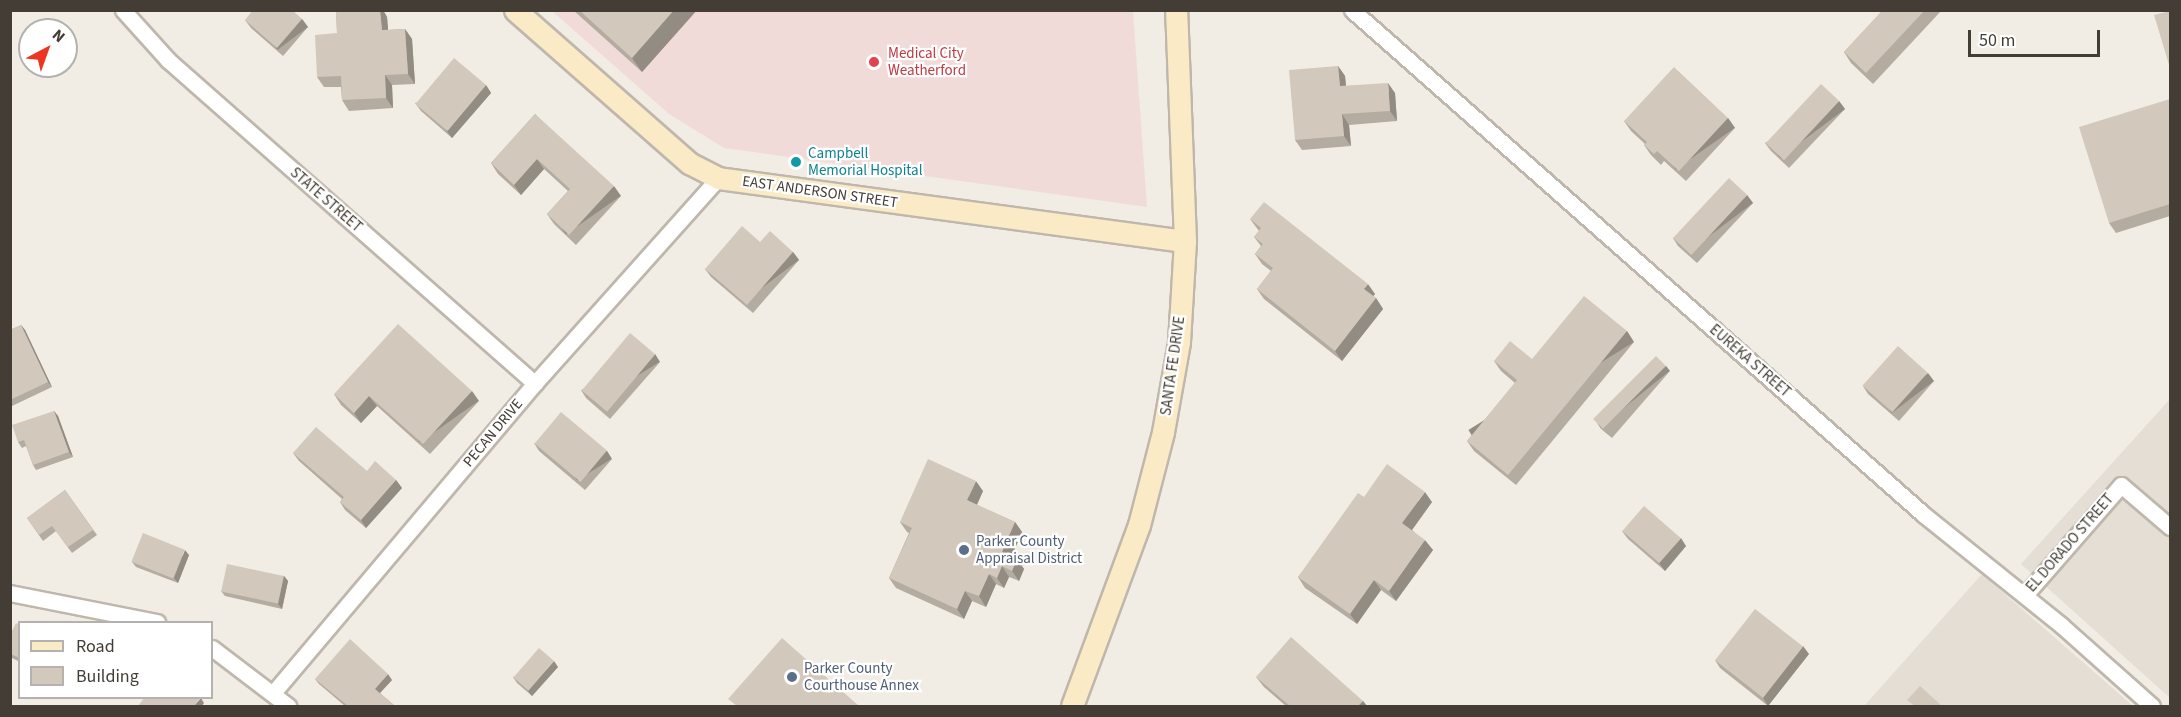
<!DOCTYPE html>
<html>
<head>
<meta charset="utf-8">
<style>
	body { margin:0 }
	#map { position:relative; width:2181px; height:717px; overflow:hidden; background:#f1ede5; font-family:"Source Sans 3",sans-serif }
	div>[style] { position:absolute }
	.residential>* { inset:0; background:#e5ded4 }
	.medical>* { inset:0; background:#f1dbd9 }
	.roads { filter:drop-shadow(2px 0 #bfb7ac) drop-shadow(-2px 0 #bfb7ac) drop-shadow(0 2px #bfb7ac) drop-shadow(0 -2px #bfb7ac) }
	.street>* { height:15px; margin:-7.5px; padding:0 7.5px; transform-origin:7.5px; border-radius:7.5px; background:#fff }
	.secondary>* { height:21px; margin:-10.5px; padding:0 10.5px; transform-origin:10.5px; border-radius:10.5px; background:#faebc6 }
	.wall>* { inset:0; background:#b5aca1 }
	.shaded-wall>* { inset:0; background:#938c83; transform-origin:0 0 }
	.building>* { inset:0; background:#d2c8bb; transform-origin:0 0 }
	.dots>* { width:16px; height:16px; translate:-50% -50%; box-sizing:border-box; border:3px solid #fff; border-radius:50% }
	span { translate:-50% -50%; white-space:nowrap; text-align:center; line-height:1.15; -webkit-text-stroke:4.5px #fff; paint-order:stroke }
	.health-label { font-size:15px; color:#be3a42 }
	.left { translate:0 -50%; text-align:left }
	.culture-label { font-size:15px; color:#0d838f }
	.street-label { font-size:15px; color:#433d35 }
	.service-label { font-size:15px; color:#4e5e75 }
	.frame { position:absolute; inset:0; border:12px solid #433d35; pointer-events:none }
	.legend { position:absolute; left:18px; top:621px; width:195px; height:78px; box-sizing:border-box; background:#fff; border:2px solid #b4b1ae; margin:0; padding:8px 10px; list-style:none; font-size:18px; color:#433d35 }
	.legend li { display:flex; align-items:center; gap:12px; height:30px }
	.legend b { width:30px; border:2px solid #b4b1ae }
	.north { position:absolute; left:18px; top:18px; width:60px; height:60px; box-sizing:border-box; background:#fff; border:2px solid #b4b1ae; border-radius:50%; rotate:41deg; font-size:16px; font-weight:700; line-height:24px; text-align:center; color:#433d35 }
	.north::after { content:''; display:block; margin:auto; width:21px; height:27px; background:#ea3623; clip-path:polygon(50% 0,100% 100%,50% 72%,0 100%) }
	.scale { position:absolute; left:1968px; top:30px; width:132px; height:27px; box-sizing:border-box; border:3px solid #433d35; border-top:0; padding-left:8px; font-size:18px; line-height:21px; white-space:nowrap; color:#433d35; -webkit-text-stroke:4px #fff; paint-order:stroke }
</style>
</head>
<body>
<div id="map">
	<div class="residential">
		<i style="clip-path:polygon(2170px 399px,2170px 698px,2021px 564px)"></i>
		<i style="clip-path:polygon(1982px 574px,2133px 706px,1864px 706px)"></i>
	</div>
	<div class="medical">
		<i style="clip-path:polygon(552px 11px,1133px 11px,1147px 207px,724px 148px,669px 114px)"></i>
	</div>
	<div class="roads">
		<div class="street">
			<i style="left:123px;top:10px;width:67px;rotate:48deg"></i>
			<i style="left:168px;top:60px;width:489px;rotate:41.4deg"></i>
			<i style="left:1352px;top:10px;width:762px;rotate:41.43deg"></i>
			<i style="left:1923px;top:514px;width:177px;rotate:38.8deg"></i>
			<i style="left:2061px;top:625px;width:122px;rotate:41.7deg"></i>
			<i style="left:10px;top:593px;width:150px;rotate:11.2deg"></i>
			<i style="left:2025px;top:595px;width:146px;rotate:-48.9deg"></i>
			<i style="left:2121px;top:485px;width:65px;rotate:40.6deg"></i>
			<i style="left:212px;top:648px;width:96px;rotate:37.3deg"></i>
			<i style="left:273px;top:693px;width:406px;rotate:-49.8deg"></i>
			<i style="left:535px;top:383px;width:275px;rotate:-48.2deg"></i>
		</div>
		<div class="secondary">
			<i style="left:515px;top:10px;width:232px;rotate:41.3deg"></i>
			<i style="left:689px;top:163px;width:33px;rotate:27deg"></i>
			<i style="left:718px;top:178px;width:471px;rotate:7.7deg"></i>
			<i style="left:1072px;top:706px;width:193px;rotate:-69.7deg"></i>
			<i style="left:1139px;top:525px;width:96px;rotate:-75.5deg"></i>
			<i style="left:1163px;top:432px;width:91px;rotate:-79.9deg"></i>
			<i style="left:1179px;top:342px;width:101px;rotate:-86.6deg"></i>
			<i style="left:1185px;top:241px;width:231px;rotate:-92.2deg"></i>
		</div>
	</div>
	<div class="wall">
		<i style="clip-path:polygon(336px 10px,383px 10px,387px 17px,388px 30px,405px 29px,412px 39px,415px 84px,392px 85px,393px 108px,349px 111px,342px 100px,341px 87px,324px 87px,317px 77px,337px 33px)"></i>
		<i style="clip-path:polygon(573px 10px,697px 10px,642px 72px)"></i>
		<i style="clip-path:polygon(1883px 10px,1942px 10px,1873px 84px,1851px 63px,1844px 52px)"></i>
		<i style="clip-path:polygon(302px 19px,308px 27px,283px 56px,251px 28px,245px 20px)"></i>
		<i style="clip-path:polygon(1338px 66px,1345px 76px,1346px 86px,1395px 93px,1397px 121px,1349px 125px,1351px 146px,1302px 150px,1295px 140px)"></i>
		<i style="clip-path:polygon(486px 85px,491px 93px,452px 138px,421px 111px,415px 103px)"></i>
		<i style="clip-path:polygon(2170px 99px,2170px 216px,2116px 233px,2109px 223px)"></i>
		<i style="clip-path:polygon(1839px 101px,1845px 109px,1789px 168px,1771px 151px,1765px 143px)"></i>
		<i style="clip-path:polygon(535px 114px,621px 196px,576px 245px,554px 224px,547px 214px,568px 191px,544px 169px,521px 195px,498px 174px,491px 163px)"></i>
		<i style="clip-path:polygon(1728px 118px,1735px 128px,1686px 181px,1664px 161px,1661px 165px,1651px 155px,1644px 145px,1645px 144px,1631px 131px,1624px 121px)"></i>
		<i style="clip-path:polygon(1747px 195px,1753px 203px,1697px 263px,1678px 246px,1673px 238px)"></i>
		<i style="clip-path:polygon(1250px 219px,1375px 294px,1373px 296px,1376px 298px,1383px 309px,1342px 361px,1264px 299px,1257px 289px,1271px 271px,1262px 264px,1255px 254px,1261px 246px,1254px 237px,1259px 231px)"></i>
		<i style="clip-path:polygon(760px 242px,793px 252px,799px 260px,753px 313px,711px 277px,705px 269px)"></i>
		<i style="clip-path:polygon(21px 325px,25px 330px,52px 387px,12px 406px,10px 405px,10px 330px)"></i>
		<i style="clip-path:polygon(1627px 331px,1634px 342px,1516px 485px,1474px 451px,1467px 441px,1515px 383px,1501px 371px,1494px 361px,1532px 359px)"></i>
		<i style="clip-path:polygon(655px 354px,660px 362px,610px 419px,586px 398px,581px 390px)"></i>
		<i style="clip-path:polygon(1666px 366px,1670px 371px,1612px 438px,1601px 429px,1597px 423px)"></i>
		<i style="clip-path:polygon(1934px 381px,1899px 421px,1868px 394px,1863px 386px)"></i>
		<i style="clip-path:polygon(334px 394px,479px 401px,430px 454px,377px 406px,361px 423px,341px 405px)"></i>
		<i style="clip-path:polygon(54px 411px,58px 416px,73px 457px,36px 470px,33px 465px,26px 446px,22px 448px,18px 442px)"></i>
		<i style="clip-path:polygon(534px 443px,607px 451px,612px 459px,585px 490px,539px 451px)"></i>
		<i style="clip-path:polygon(293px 453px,367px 471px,396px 480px,402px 488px,366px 528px,345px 510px,340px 502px,342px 499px,299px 461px)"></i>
		<i style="clip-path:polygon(65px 490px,97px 535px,72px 553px,56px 531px,43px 541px,27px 518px)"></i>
		<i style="clip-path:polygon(983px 491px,977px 505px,1015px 522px,1022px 532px,1012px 556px,1017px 559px,1024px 569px,1019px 581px,1009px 577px,1004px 588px,996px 584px,986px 607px,972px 601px,964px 619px,896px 588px,889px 578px,909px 533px,907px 532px,900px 522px)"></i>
		<i style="clip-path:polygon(1364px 497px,1432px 502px,1412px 530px,1433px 550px,1396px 601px,1381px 590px,1357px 624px,1305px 588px,1298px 577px)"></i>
		<i style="clip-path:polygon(1622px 531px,1686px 546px,1665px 571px,1628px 539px)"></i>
		<i style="clip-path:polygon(189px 555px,178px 583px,136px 567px,132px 562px)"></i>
		<i style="clip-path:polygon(284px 576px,288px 581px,282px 609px,225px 596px,221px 591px)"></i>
		<i style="clip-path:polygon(20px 625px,20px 662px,10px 657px,10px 635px)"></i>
		<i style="clip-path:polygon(1809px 654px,1768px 706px,1720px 668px,1715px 660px)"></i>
		<i style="clip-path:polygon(558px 667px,532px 696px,517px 683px,513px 677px)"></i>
		<i style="clip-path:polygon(1256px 677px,1363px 701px,1367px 706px,1286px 706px,1264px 687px)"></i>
		<i style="clip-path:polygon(315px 679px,392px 680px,380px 693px,395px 706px,345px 706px,319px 684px)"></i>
	</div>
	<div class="shaded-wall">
		<i style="clip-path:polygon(380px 10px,383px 10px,387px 17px,389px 40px,382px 30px)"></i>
		<i style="clip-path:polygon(674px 10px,697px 10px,642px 72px,632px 58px)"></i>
		<i style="left:302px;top:19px;width:10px;height:38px;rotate:53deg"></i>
		<i style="clip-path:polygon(405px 29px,412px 39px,415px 84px,408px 74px)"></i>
		<i style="clip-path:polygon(1338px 66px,1345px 76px,1347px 97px,1340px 86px)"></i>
		<i style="clip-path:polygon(385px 75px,392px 85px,393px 108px,386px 98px)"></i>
		<i style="clip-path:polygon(1388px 83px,1395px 93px,1397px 121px,1390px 111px)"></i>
		<i style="clip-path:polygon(486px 85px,491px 93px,452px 138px,446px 130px)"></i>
		<i style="left:1839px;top:101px;width:10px;height:81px;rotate:53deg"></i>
		<i style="clip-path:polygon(1342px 114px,1349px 125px,1351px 146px,1344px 136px)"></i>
		<i style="left:1728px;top:118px;width:12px;height:72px;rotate:55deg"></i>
		<i style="clip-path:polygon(537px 159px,544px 169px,521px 195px,514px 185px)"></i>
		<i style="left:614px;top:186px;width:12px;height:67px;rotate:55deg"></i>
		<i style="left:1747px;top:195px;width:10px;height:81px;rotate:53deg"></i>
		<i style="left:793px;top:252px;width:10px;height:70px;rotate:53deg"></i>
		<i style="clip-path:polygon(1368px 284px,1375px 294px,1371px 299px,1364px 289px)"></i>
		<i style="clip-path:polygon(1376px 298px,1383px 309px,1342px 361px,1335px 351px)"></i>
		<i style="clip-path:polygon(21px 325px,25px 330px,52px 387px,48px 382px)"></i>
		<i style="left:1627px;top:331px;width:13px;height:187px;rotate:58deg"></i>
		<i style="left:655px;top:354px;width:9px;height:76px;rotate:58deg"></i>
		<i style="left:1666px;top:366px;width:6px;height:89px;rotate:51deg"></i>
		<i style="left:1928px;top:373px;width:10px;height:53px;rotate:53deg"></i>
		<i style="left:472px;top:391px;width:12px;height:72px;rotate:55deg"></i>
		<i style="clip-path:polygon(369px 396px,377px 406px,361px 423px,354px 413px)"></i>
		<i style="clip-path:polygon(54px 411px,58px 416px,73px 457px,69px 452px)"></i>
		<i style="left:607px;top:451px;width:9px;height:41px;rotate:58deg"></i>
		<i style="clip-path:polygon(396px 480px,402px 488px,366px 528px,361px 520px)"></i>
		<i style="clip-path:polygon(976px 481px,983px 491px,974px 511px,967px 500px)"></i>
		<i style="clip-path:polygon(1425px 492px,1432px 502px,1409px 534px,1402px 523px)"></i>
		<i style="clip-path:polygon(1015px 522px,1022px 532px,1009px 562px,1002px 552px)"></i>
		<i style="clip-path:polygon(1681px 538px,1686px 546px,1665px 571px,1659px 563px)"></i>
		<i style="clip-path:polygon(1425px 540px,1433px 550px,1396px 601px,1389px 591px)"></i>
		<i style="clip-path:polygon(185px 550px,189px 555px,178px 583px,174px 578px)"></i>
		<i style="clip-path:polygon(1017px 559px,1024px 569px,1019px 581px,1012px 571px)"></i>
		<i style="clip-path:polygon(1002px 566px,1009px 577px,1004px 588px,997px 578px)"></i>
		<i style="clip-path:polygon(989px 574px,996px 584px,986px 607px,979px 596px)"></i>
		<i style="clip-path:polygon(284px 576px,288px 581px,282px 609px,278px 604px)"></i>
		<i style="clip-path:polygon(1374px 580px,1381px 590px,1357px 624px,1350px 614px)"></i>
		<i style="clip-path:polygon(965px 591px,972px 601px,964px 619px,957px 609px)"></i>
		<i style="clip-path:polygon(1803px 646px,1809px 654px,1768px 706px,1763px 698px)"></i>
		<i style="clip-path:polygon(554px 661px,558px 667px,532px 696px,528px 691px)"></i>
		<i style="clip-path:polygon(388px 674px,392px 680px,379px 694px,375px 689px)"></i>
		<i style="clip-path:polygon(201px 698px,204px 703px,202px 706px,194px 706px)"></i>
		<i style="clip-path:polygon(1363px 701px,1367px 706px,1358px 706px)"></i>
	</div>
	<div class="building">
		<i style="clip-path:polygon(253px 10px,292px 10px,302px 19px,277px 48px,245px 20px)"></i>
		<i style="clip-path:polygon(336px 10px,380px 10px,382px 30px,405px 29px,408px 74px,385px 75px,386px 98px,342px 100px,341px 76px,317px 77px,315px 35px,337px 33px)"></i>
		<i style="clip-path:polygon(579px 10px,674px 10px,632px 58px)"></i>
		<i style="clip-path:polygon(1883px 10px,1925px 10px,1866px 73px,1844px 52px)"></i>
		<i style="clip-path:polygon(2170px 11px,2170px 68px,2154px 15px)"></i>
		<i style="left:454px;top:58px;width:42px;height:60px;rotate:40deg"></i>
		<i style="clip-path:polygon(1338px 66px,1340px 86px,1388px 83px,1390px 111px,1342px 114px,1344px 136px,1295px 140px,1289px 70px)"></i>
		<i style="clip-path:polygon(1674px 67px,1728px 118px,1679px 171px,1657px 151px,1654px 154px,1644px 145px,1647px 142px,1624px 121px)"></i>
		<i style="left:1821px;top:84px;width:25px;height:81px;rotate:43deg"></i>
		<i style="clip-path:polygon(2170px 99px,2170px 204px,2109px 223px,2079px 127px)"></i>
		<i style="clip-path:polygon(535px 114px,614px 186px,569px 235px,547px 214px,570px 189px,537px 159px,514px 185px,491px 163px)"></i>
		<i style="left:1729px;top:178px;width:25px;height:82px;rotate:43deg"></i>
		<i style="clip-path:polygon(1264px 202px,1368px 284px,1364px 289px,1376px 298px,1335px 351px,1257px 289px,1273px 268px,1255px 254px,1263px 244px,1254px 237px,1261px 228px,1250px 219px)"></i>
		<i style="clip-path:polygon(742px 226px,760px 242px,770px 231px,793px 252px,747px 305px,705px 269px)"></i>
		<i style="clip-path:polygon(1584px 296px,1627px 331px,1508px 475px,1467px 441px,1517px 380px,1494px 361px,1510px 341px,1532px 359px)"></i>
		<i style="clip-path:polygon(398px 324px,472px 391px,423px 444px,369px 396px,354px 413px,334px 394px)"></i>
		<i style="clip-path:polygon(21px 325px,48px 382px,10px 400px,10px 330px)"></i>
		<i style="left:630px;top:333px;width:33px;height:75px;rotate:40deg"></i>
		<i style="left:1898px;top:346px;width:40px;height:53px;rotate:42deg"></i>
		<i style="left:1656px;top:356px;width:14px;height:89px;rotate:45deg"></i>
		<i style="clip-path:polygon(54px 411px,69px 452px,33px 465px,24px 440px,18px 442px,12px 425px)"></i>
		<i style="left:561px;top:412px;width:60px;height:41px;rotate:40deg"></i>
		<i style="clip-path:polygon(316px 427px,367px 471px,375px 461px,396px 480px,361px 520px,340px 502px,344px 497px,293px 453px)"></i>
		<i style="clip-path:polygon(928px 459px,976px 481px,967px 500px,1015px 522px,1002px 552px,1017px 559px,1012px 571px,1002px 566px,997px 578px,989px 574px,979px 596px,965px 591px,957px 609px,889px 578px,912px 528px,900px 522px)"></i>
		<i style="clip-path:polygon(1387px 464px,1425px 492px,1402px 523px,1425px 540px,1389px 591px,1374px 580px,1350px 614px,1298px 577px,1358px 493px,1364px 497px)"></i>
		<i style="clip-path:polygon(65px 490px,93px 530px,68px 547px,52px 526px,39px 535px,27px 518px)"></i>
		<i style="left:1644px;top:506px;width:49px;height:33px;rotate:41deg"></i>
		<i style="left:143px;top:533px;width:45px;height:31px;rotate:22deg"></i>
		<i style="left:227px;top:564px;width:58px;height:28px;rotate:12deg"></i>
		<i style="left:1755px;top:609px;width:61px;height:65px;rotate:38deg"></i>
		<i style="clip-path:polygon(16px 623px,20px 625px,20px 658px,10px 654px,10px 635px)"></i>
		<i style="clip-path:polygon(1291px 637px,1363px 701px,1358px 706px,1290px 706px,1256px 677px)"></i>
		<i style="clip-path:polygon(782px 638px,859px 706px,737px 706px,728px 699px)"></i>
		<i style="clip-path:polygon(350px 639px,388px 674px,375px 689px,395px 706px,348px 706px,315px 679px)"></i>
		<i style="left:539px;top:648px;width:20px;height:39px;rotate:41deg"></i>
		<i style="clip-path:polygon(1920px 686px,1942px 706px,1915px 706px,1907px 700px)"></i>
		<i style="clip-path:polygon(144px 698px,200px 698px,194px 706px,138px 706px)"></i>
	</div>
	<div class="dots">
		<i style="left:874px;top:62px;background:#e0444e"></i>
		<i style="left:796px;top:162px;background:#0f9aa8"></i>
		<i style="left:964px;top:550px;background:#5c6f8a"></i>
		<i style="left:792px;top:677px;background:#5c6f8a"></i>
	</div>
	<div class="health-label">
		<span class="left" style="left:888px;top:62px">Medical City<br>Weatherford</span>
	</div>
	<div class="culture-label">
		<span class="left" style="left:808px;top:162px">Campbell<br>Memorial Hospital</span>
	</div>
	<div class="street-label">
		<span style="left:820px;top:192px;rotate:8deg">EAST ANDERSON STREET</span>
		<span style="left:326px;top:200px;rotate:41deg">STATE STREET</span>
		<span style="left:1750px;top:361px;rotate:41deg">EUREKA STREET</span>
		<span style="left:1173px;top:366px;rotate:-82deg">SANTA FE DRIVE</span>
		<span style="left:493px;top:433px;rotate:-50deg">PECAN DRIVE</span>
		<span style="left:2070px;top:543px;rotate:-49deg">EL DORADO STREET</span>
	</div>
	<div class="service-label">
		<span class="left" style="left:976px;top:550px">Parker County<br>Appraisal District</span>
		<span class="left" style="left:804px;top:677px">Parker County<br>Courthouse Annex</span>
	</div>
	<div class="frame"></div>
	<ul class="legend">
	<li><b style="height:8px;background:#faebc6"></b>Road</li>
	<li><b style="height:16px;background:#d2c8bb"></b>Building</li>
	</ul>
	<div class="north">N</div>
	<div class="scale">50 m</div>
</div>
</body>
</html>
